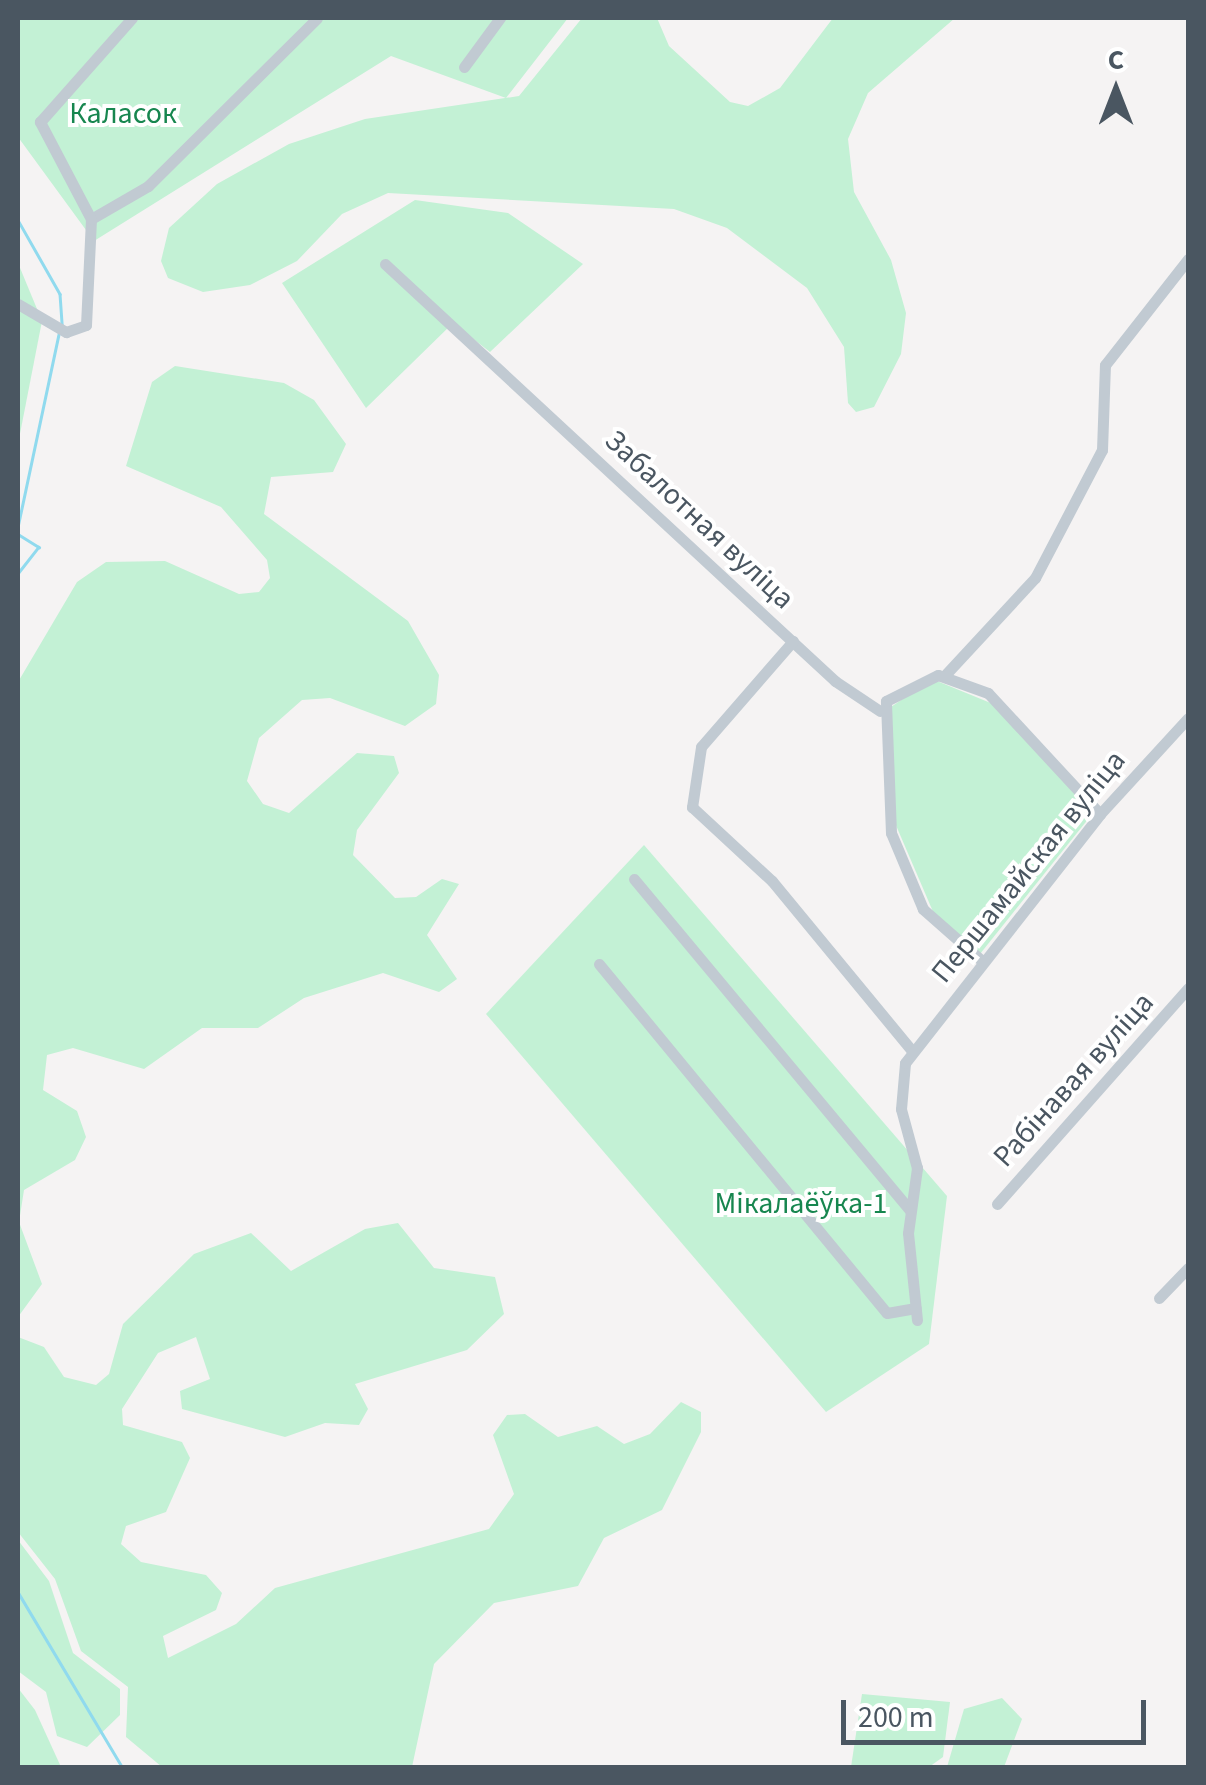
<!DOCTYPE html>
<html>
<head>
<meta charset="utf-8">
<style>
	body { margin:0 }
	#map { position:relative; width:1206px; height:1785px; overflow:hidden; background:#f5f3f3; font-family:"Source Sans 3",sans-serif }
	div>[style] { position:absolute }
	.green>* { inset:0; background:#c3f1d5 }
	.stream>* { height:2.5px; margin:-1.25px; padding:0 1.25px; transform-origin:1.25px; border-radius:1.25px; background:#90daee }
	.minor>* { height:11px; margin:-5.5px; padding:0 5.5px; transform-origin:5.5px; border-radius:5.5px; background:#c1cad2 }
	span { translate:-50% -50%; white-space:nowrap; text-align:center; line-height:1.15; -webkit-text-stroke:8px #fff; paint-order:stroke }
	.park-label { font-size:30px; color:#17864f }
	.street-label { font-size:30px; color:#4a5661 }
	.frame { position:absolute; inset:0; border:20px solid #4a5661; pointer-events:none }
	.north { position:absolute; left:1066px; top:40px; width:100px; height:100px; -webkit-text-stroke:8px #fff; paint-order:stroke; rotate:0deg; font-size:28px; font-weight:700; line-height:40px; text-align:center; color:#4a5661 }
	.north::after { content:''; display:block; margin:auto; width:35px; height:45px; background:#4a5661; clip-path:polygon(50% 0,100% 100%,50% 72%,0 100%) }
	.scale { position:absolute; left:841px; top:1700px; width:305px; height:45px; box-sizing:border-box; border:5px solid #4a5661; border-top:0; padding-left:12px; font-size:30px; line-height:35px; white-space:nowrap; color:#4a5661; -webkit-text-stroke:8px #fff; paint-order:stroke }
</style>
</head>
<body>
<div id="map">
	<div class="green">
		<i style="clip-path:polygon(18px 18px,568px 18px,506px 98px,391px 56px,94px 241px,18px 137px)"></i>
		<i style="clip-path:polygon(582px 18px,657px 18px,669px 46px,730px 102px,748px 106px,780px 88px,833px 18px,955px 18px,868px 93px,848px 139px,854px 192px,891px 260px,906px 313px,901px 354px,874px 407px,856px 412px,848px 403px,844px 347px,807px 288px,727px 228px,674px 209px,388px 193px,342px 214px,297px 261px,250px 285px,203px 292px,168px 278px,161px 261px,169px 228px,217px 184px,289px 144px,365px 119px,519px 96px)"></i>
		<i style="clip-path:polygon(415px 200px,508px 213px,583px 264px,490px 352px,453px 323px,366px 408px,282px 283px)"></i>
		<i style="clip-path:polygon(18px 263px,42px 321px,18px 444px)"></i>
		<i style="clip-path:polygon(175px 366px,284px 383px,314px 400px,346px 444px,333px 472px,271px 477px,264px 514px,408px 621px,439px 675px,436px 704px,405px 726px,330px 698px,302px 700px,259px 738px,247px 781px,263px 804px,289px 813px,357px 753px,394px 756px,399px 773px,357px 830px,353px 855px,395px 898px,416px 897px,442px 879px,459px 884px,427px 935px,457px 979px,439px 992px,383px 973px,304px 998px,258px 1028px,202px 1028px,144px 1069px,73px 1048px,47px 1055px,43px 1090px,77px 1111px,86px 1137px,75px 1160px,24px 1190px,19px 1222px,42px 1284px,18px 1317px,18px 682px,77px 582px,106px 562px,165px 561px,239px 594px,259px 592px,270px 578px,267px 560px,221px 507px,126px 466px,152px 382px)"></i>
		<i style="clip-path:polygon(932px 679px,998px 706px,1093px 813px,980px 954px,934px 914px,889px 809px,888px 709px)"></i>
		<i style="clip-path:polygon(644px 845px,947px 1196px,929px 1344px,826px 1412px,486px 1014px)"></i>
		<i style="clip-path:polygon(398px 1223px,434px 1268px,495px 1277px,504px 1314px,467px 1350px,355px 1384px,368px 1409px,359px 1425px,325px 1423px,285px 1437px,182px 1409px,180px 1391px,210px 1379px,196px 1337px,158px 1353px,122px 1409px,123px 1425px,182px 1442px,190px 1458px,166px 1512px,126px 1526px,121px 1544px,141px 1562px,206px 1575px,222px 1593px,216px 1610px,163px 1636px,168px 1658px,236px 1624px,275px 1588px,489px 1529px,514px 1494px,493px 1435px,507px 1415px,525px 1414px,558px 1437px,597px 1426px,624px 1444px,650px 1434px,681px 1402px,701px 1412px,701px 1432px,662px 1510px,604px 1538px,578px 1586px,494px 1603px,434px 1664px,412px 1767px,162px 1767px,126px 1737px,128px 1687px,81px 1651px,55px 1579px,18px 1532px,18px 1337px,44px 1347px,64px 1377px,96px 1385px,109px 1374px,123px 1324px,194px 1254px,251px 1233px,291px 1271px,365px 1229px)"></i>
		<i style="clip-path:polygon(18px 1540px,49px 1581px,73px 1653px,120px 1689px,120px 1715px,87px 1747px,57px 1736px,46px 1692px,18px 1671px)"></i>
		<i style="clip-path:polygon(18px 1688px,35px 1710px,61px 1767px,18px 1767px)"></i>
		<i style="clip-path:polygon(862px 1694px,950px 1702px,943px 1757px,929px 1767px,851px 1767px)"></i>
		<i style="clip-path:polygon(1002px 1698px,1022px 1719px,1004px 1767px,947px 1767px,964px 1709px)"></i>
	</div>
	<div class="stream">
		<i style="left:18px;top:220px;width:85px;rotate:60.4deg"></i>
		<i style="left:60px;top:294px;width:31px;rotate:86deg"></i>
		<i style="left:18px;top:525px;width:197px;rotate:-78deg"></i>
		<i style="left:18px;top:534px;width:25px;rotate:32deg"></i>
		<i style="left:39px;top:547px;width:34px;rotate:128deg"></i>
		<i style="left:18px;top:1592px;width:205px;rotate:59.2deg"></i>
	</div>
	<div class="minor">
		<i style="left:464px;top:67px;width:61px;rotate:-53.7deg"></i>
		<i style="left:91px;top:219px;width:66px;rotate:-30.1deg"></i>
		<i style="left:148px;top:186px;width:238px;rotate:-44.8deg"></i>
		<i style="left:385px;top:264px;width:614px;rotate:42.82deg"></i>
		<i style="left:835px;top:681px;width:54px;rotate:33.7deg"></i>
		<i style="left:18px;top:304px;width:56px;rotate:30.3deg"></i>
		<i style="left:66px;top:332px;width:21px;rotate:-19deg"></i>
		<i style="left:86px;top:325px;width:106px;rotate:-87.3deg"></i>
		<i style="left:91px;top:219px;width:110px;rotate:-117.7deg"></i>
		<i style="left:40px;top:122px;width:139px;rotate:-48.5deg"></i>
		<i style="left:793px;top:641px;width:140px;rotate:131deg"></i>
		<i style="left:701px;top:747px;width:61px;rotate:98.5deg"></i>
		<i style="left:692px;top:807px;width:109px;rotate:42.8deg"></i>
		<i style="left:772px;top:881px;width:220px;rotate:50.5deg"></i>
		<i style="left:946px;top:674px;width:131px;rotate:-47.2deg"></i>
		<i style="left:1035px;top:578px;width:144px;rotate:-62.4deg"></i>
		<i style="left:1102px;top:450px;width:85px;rotate:-88deg"></i>
		<i style="left:1105px;top:365px;width:135px;rotate:-51.9deg"></i>
		<i style="left:634px;top:879px;width:431px;rotate:50.2deg"></i>
		<i style="left:982px;top:961px;width:79px;rotate:-138.6deg"></i>
		<i style="left:923px;top:909px;width:82px;rotate:-112.8deg"></i>
		<i style="left:891px;top:833px;width:132px;rotate:-92.2deg"></i>
		<i style="left:886px;top:701px;width:58px;rotate:-26.6deg"></i>
		<i style="left:938px;top:675px;width:53px;rotate:19.8deg"></i>
		<i style="left:988px;top:693px;width:165px;rotate:47.2deg"></i>
		<i style="left:599px;top:964px;width:452px;rotate:50.5deg"></i>
		<i style="left:887px;top:1313px;width:29px;rotate:-10deg"></i>
		<i style="left:997px;top:1204px;width:288px;rotate:-48.5deg"></i>
		<i style="left:1159px;top:1298px;width:42px;rotate:-46deg"></i>
		<i style="left:917px;top:1320px;width:87px;rotate:-95.9deg"></i>
		<i style="left:908px;top:1233px;width:66px;rotate:-82.1deg"></i>
		<i style="left:917px;top:1168px;width:61px;rotate:-105.2deg"></i>
		<i style="left:901px;top:1109px;width:46px;rotate:-85deg"></i>
		<i style="left:905px;top:1063px;width:316px;rotate:-51.9deg"></i>
		<i style="left:1100px;top:814px;width:130px;rotate:-47.5deg"></i>
	</div>
	<div class="park-label">
		<span style="left:123px;top:114px">Каласок</span>
		<span style="left:801px;top:1204px">Мікалаёўка-1</span>
	</div>
	<div class="street-label">
		<span style="left:699px;top:520px;rotate:43deg">Забалотная вуліца</span>
		<span style="left:1029px;top:867px;rotate:-51deg">Першамайская вуліца</span>
		<span style="left:1074px;top:1080px;rotate:-48deg">Рабінавая вуліца</span>
	</div>
	<div class="frame"></div>
	<div class="north">С</div>
	<div class="scale">200 m</div>
</div>
</body>
</html>
